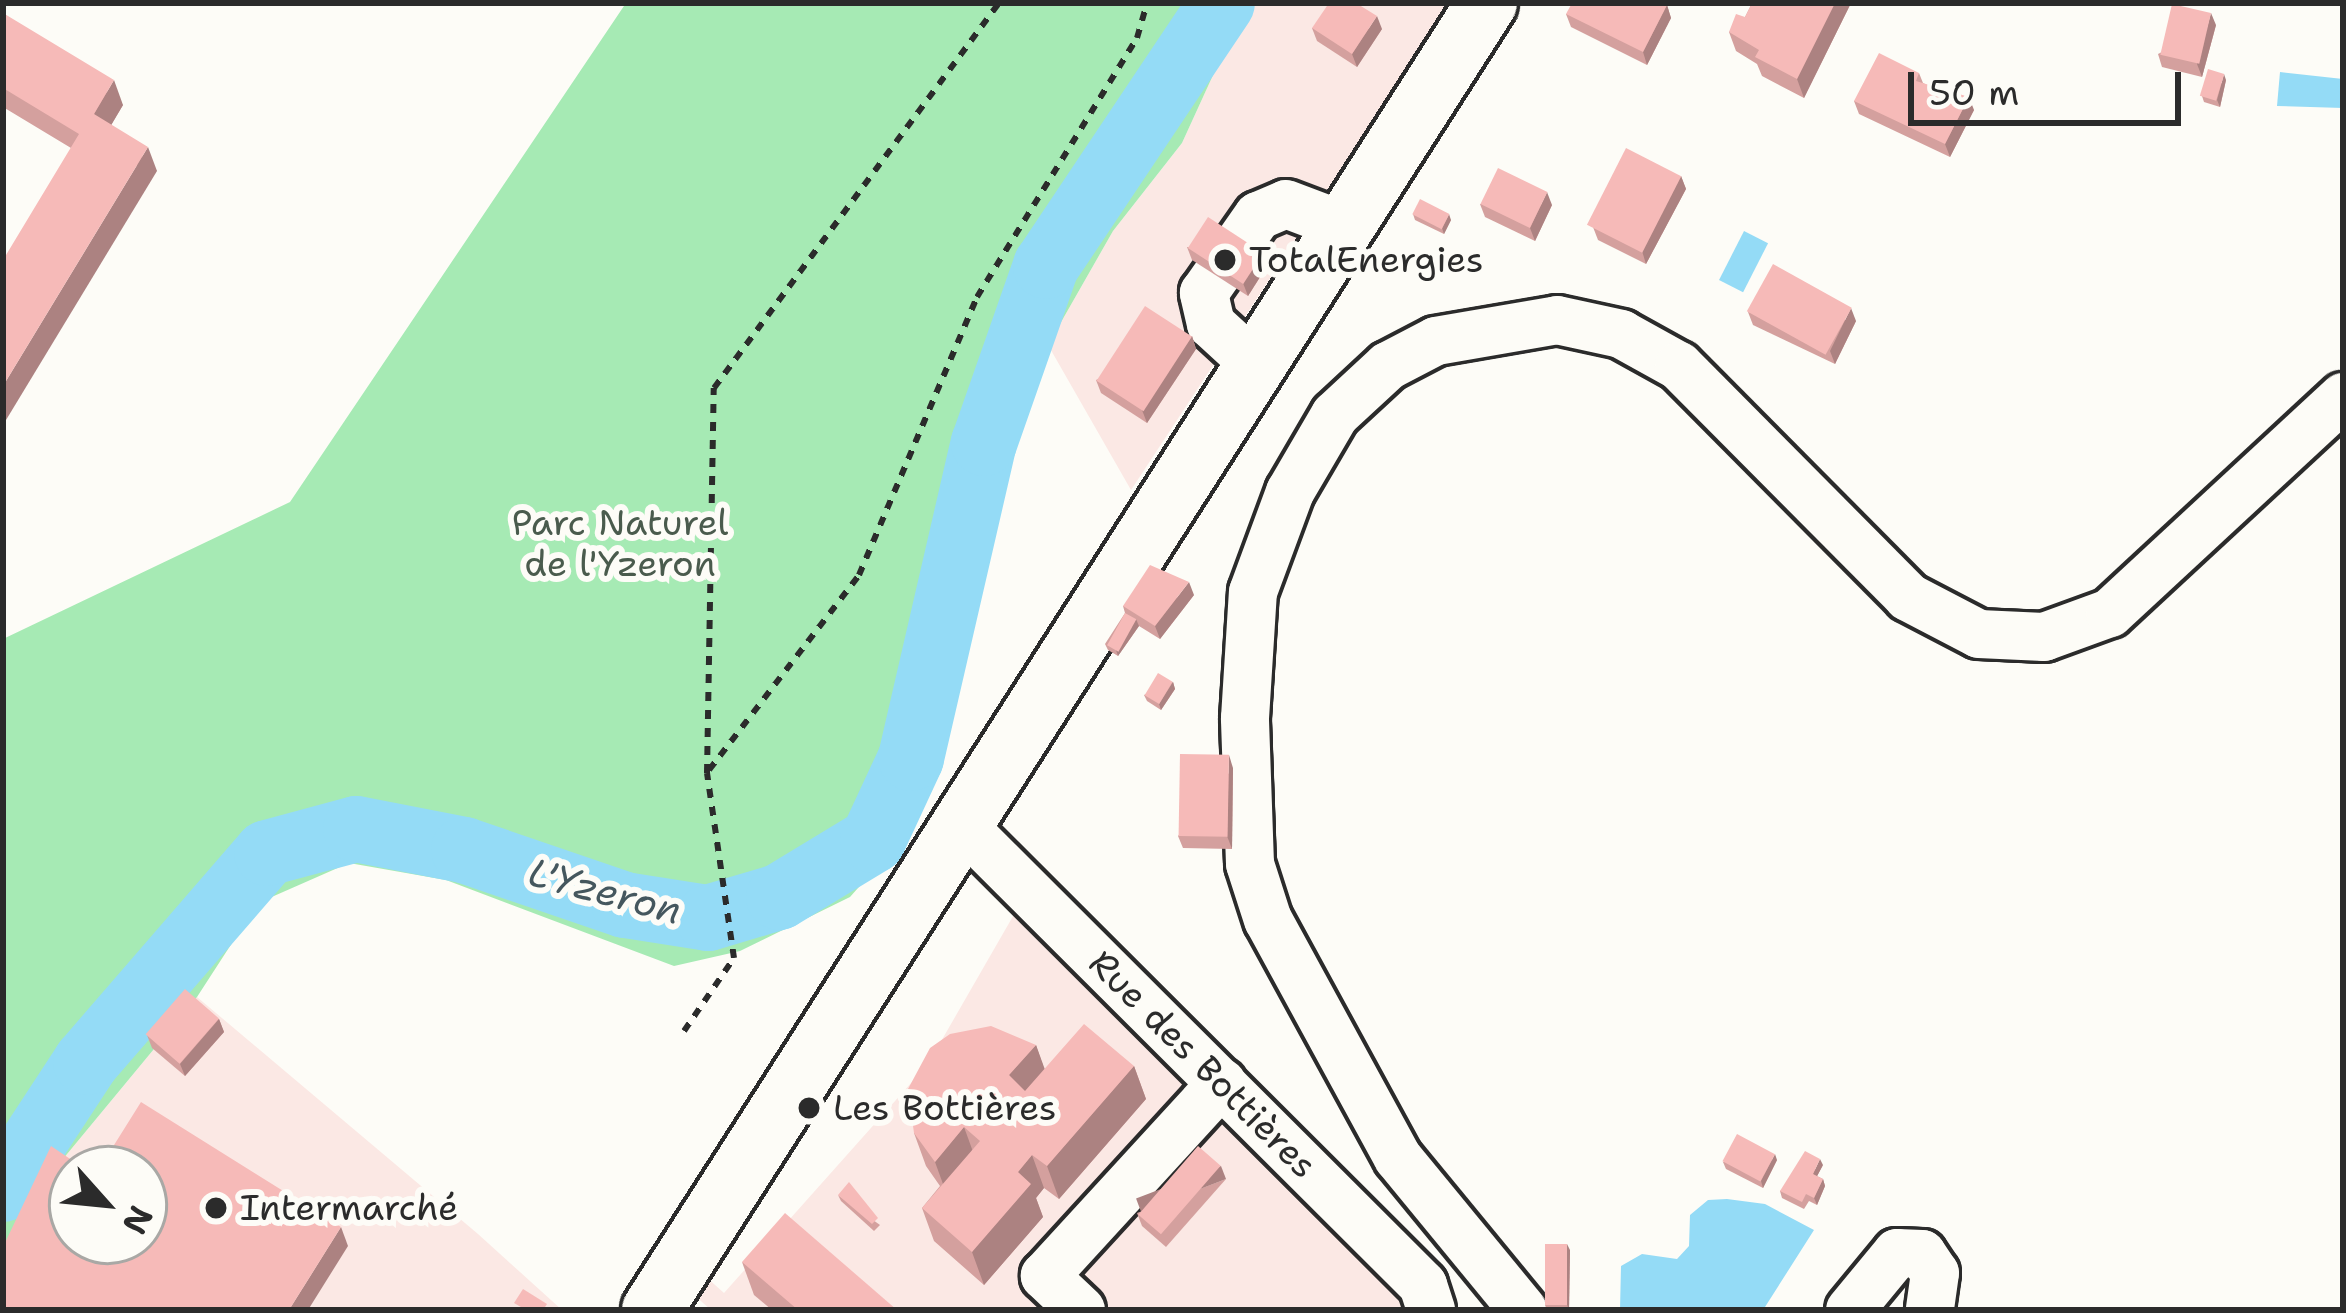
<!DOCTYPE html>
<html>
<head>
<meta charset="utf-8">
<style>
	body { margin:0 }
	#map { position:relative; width:2346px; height:1313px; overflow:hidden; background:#fdfcf7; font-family:"Shantell Sans",sans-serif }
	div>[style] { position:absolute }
	.built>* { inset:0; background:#fbe8e4 }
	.green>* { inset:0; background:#a6eab4 }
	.water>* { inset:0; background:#94dbf6; transform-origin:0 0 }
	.river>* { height:66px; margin:-33px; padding:0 33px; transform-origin:33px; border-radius:33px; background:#94dbf6 }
	.path>* { height:6px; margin-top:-3px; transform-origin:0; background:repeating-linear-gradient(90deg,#2b2b2b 0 9px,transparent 0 18px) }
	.roads { filter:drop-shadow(3px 0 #2b2b2b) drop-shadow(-3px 0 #2b2b2b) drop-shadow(0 3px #2b2b2b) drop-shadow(0 -3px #2b2b2b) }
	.minor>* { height:48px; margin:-24px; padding:0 24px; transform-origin:24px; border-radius:24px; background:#fdfcf7 }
	.major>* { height:60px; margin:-30px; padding:0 30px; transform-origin:30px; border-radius:30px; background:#fdfcf7 }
	.wall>* { inset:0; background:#d4a09e }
	.shaded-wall>* { inset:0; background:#ac8281; transform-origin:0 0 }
	.building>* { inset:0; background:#f6bab8; transform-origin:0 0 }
	.dots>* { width:33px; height:33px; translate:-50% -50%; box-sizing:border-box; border:6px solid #fdfcf7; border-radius:50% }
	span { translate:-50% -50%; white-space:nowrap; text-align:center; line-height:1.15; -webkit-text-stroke:12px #fdfcf7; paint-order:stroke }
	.poi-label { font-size:36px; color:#2b2b2b }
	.left { translate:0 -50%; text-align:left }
	.park-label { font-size:36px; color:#4a5b4d }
	.street-label { font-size:36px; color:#2b2b2b }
	.water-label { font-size:39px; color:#45575e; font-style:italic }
	.frame { position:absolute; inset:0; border:6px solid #2b2b2b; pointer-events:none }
	.north { position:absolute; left:48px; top:1145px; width:120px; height:120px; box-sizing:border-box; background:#fdfcf7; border:3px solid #a9a8a5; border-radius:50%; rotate:117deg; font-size:33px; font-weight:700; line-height:48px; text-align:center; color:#2b2b2b }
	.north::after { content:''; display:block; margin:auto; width:42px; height:54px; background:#2b2b2b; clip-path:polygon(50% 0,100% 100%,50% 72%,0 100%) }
	.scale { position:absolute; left:1908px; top:72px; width:273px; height:54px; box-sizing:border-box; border:6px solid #2b2b2b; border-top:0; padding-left:15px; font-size:36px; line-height:42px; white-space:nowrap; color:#2b2b2b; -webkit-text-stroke:9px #fdfcf7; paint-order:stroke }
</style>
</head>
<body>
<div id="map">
	<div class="built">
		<i style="clip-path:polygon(1246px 3px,1451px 3px,1131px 490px,1048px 345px,1113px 231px,1182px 143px)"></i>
		<i style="clip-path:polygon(1020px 904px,1419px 1310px,711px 1310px,693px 1294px,705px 1276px,724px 1293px,928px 1064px)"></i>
		<i style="clip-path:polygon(evenodd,197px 997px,478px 1234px,562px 1310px,3px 1310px,3px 1277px,58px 1165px,197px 997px,72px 1169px,144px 1169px,144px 1241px,72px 1241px,72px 1169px)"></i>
	</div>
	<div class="green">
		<i style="clip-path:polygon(626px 3px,1246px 3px,1182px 143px,1113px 231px,1048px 345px,976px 545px,944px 754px,898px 843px,850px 897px,740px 951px,674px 966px,446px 880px,349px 863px,258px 903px,197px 997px,58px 1165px,3px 1277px,3px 639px,290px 502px)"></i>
	</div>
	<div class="water">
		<i style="clip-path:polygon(2280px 72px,2343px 79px,2343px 108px,2277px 106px)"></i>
		<i style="left:1744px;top:231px;width:27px;height:55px;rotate:27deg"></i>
		<i style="clip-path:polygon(1727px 1199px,1765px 1204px,1814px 1230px,1765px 1307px,1620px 1310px,1621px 1266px,1642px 1254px,1677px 1259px,1689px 1246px,1690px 1215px,1708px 1200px)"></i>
	</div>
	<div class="river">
		<i style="left:3px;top:1189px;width:152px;rotate:-56.8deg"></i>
		<i style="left:86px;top:1062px;width:276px;rotate:-49.1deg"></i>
		<i style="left:267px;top:853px;width:92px;rotate:-15.1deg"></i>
		<i style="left:356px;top:829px;width:110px;rotate:11deg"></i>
		<i style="left:464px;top:850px;width:170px;rotate:18.9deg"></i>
		<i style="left:625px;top:905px;width:84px;rotate:8.9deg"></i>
		<i style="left:708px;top:918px;width:74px;rotate:-16.5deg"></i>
		<i style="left:779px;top:897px;width:110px;rotate:-31.2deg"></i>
		<i style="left:873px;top:840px;width:90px;rotate:-65.1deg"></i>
		<i style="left:911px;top:758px;width:323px;rotate:-77deg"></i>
		<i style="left:984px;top:443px;width:188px;rotate:-70.7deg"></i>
		<i style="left:1046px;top:266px;width:316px;rotate:-56.2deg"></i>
	</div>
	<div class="path">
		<i style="left:709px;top:770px;width:246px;rotate:-52.4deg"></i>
		<i style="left:859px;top:575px;width:302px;rotate:-67deg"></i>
		<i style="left:977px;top:297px;width:304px;rotate:-58.3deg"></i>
		<i style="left:1137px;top:38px;width:36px;rotate:-74deg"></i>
		<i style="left:684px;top:1031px;width:88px;rotate:-55.6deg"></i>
		<i style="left:734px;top:958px;width:187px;rotate:-98.3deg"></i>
		<i style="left:707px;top:773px;width:385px;rotate:-89deg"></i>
		<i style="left:714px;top:388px;width:479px;rotate:-53.5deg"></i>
	</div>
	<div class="roads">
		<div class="minor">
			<i style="left:1259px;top:368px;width:65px;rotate:-137.5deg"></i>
			<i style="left:1211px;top:324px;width:32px;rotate:-103deg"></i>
			<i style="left:1204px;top:293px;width:94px;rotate:-55deg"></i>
			<i style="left:1258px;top:216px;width:30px;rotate:-23deg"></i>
			<i style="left:1286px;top:204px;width:65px;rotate:20.7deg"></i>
			<i style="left:963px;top:826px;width:650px;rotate:44.94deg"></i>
			<i style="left:1423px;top:1285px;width:26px;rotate:72deg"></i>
			<i style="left:1081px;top:1310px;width:50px;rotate:-136.6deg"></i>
			<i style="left:1045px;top:1276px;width:262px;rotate:-47.5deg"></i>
			<i style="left:1523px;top:1310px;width:197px;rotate:-129.4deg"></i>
			<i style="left:1398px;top:1158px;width:271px;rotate:-118.6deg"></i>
			<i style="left:1268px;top:920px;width:59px;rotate:-107.8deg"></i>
			<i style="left:1250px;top:864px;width:146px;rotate:-92deg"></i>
			<i style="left:1245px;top:718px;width:126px;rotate:-86.4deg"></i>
			<i style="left:1253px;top:592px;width:107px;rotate:-69.7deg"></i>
			<i style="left:1290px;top:492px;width:89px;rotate:-59.7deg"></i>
			<i style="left:1335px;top:415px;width:72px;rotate:-42.8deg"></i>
			<i style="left:1388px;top:366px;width:54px;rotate:-27.5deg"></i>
			<i style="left:1436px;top:341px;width:123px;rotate:-9.8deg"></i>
			<i style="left:1557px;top:320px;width:66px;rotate:12.3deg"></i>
			<i style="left:1621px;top:334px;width:66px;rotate:28.9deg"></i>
			<i style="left:1679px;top:366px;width:325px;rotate:45.2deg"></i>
			<i style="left:1908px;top:597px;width:80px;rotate:27.5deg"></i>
			<i style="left:1979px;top:634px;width:65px;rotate:2.6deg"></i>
			<i style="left:2044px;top:637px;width:70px;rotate:-20deg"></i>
			<i style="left:2110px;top:613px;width:318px;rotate:-42.8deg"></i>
			<i style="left:1850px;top:1310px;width:74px;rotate:-50.5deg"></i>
			<i style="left:1897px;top:1253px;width:25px;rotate:2deg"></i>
			<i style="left:1922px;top:1254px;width:23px;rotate:56deg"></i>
			<i style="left:1935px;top:1273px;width:37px;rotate:98deg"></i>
		</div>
		<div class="major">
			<i style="left:652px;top:1310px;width:1551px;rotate:-57.43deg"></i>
		</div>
	</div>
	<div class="wall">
		<i style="clip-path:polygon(1752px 3px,1851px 3px,1804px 98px,1762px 76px,1757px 64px,1736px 51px,1729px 32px,1745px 17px)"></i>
		<i style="clip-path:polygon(1667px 5px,1671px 18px,1647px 65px,1571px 27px,1566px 14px)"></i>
		<i style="clip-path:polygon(3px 13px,123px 105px,111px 125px,157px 171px,71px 148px,3px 107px)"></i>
		<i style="clip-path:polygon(2216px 25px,2202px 77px,2162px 67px,2158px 54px)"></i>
		<i style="clip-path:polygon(1312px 28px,1382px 29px,1357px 67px,1317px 41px)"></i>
		<i style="clip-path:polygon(1919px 73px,1923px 83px,1974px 110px,1950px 157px,1859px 114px,1854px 101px)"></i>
		<i style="clip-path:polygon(2226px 80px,2220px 107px,2204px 102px,2202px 96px)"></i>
		<i style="clip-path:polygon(1681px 176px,1686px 189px,1646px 264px,1598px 240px,1593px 227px)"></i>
		<i style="clip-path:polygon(1480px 204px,1552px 205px,1535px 241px,1485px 217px)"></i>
		<i style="clip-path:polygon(1413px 214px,1451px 220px,1444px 234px,1415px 220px)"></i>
		<i style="clip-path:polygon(1187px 247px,1263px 253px,1267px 266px,1248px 296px,1192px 260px)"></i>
		<i style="clip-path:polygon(1748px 312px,1856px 321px,1835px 364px,1753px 325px)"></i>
		<i style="clip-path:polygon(1192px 336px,1196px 349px,1147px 423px,1101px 393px,1096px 380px)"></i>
		<i style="clip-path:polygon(1194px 595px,1160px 639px,1139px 626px,1118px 656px,1108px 650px,1105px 644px,1125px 613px,1123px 606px)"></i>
		<i style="clip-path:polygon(1173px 682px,1175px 689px,1161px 710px,1147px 701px,1144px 695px)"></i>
		<i style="clip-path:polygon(1233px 768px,1232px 849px,1183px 848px,1178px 836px)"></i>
		<i style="clip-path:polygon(219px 1019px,224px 1032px,185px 1076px,152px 1048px,147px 1035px)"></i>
		<i style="clip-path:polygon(1036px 1045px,1044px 1069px,1134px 1066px,1146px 1099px,1059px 1199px,1044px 1188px,1036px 1198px,1043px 1217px,984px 1285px,934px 1241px,922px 1208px,940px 1186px,926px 1166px,914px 1133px)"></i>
		<i style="clip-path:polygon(1777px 1160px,1763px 1188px,1726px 1169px,1723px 1162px)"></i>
		<i style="clip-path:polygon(1823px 1165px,1817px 1176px,1823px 1179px,1825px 1186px,1817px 1205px,1809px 1201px,1804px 1209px,1782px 1198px,1780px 1191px)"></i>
		<i style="clip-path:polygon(1226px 1179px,1166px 1247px,1142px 1226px,1137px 1213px)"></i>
		<i style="clip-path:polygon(838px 1195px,880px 1225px,874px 1231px,841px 1201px)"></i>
		<i style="clip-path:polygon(1570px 1250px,1569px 1310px,1547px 1310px,1545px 1305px)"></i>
		<i style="clip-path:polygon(742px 1262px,897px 1310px,772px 1310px,754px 1295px)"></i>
	</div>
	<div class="shaded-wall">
		<i style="clip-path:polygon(1835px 3px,1851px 3px,1804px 98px,1797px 79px)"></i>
		<i style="clip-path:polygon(1667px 5px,1671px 18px,1647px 65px,1643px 52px)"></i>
		<i style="clip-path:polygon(2211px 13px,2216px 25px,2202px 77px,2197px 64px)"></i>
		<i style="clip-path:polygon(1377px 16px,1382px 29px,1357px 67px,1352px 54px)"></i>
		<i style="clip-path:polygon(2224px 74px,2226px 80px,2220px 107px,2217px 100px)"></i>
		<i style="clip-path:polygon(114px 80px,123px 105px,103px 139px,94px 114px)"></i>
		<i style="clip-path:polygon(1969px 97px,1974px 110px,1950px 157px,1945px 144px)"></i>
		<i style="clip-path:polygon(148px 147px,157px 171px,3px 425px,3px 386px)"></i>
		<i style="clip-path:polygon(1681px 176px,1686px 189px,1646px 264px,1642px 251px)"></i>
		<i style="clip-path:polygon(1547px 192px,1552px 205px,1535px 241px,1530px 228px)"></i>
		<i style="clip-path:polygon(1449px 214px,1451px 220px,1444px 234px,1442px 228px)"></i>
		<i style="clip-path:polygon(1263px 253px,1267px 266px,1248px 296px,1243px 283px)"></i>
		<i style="clip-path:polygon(1851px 308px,1856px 321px,1835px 364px,1830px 351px)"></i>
		<i style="clip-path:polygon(1192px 336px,1196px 349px,1147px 423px,1142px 410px)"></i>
		<i style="clip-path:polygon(1189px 582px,1194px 595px,1160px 639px,1155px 626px)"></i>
		<i style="clip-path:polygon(1136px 619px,1139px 626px,1118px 656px,1116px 650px)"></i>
		<i style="clip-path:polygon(1173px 682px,1175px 689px,1161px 710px,1159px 704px)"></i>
		<i style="clip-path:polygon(1229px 755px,1233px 768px,1232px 849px,1227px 836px)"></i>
		<i style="clip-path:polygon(219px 1019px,224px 1032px,185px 1076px,180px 1064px)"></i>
		<i style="clip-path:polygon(1036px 1045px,1048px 1078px,1021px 1108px,1009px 1075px)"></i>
		<i style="clip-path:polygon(1134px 1066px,1146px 1099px,1059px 1199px,1047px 1166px)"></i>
		<i style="clip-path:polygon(964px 1127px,976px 1160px,947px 1195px,935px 1162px)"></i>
		<i style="clip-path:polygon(1775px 1154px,1777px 1160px,1763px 1188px,1761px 1181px)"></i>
		<i style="clip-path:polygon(1032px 1155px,1044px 1188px,1036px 1198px,1043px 1217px,984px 1285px,972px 1252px,1018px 1172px)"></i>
		<i style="clip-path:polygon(1820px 1159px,1823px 1165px,1815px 1180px,1813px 1174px)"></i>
		<i style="left:1221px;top:1166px;width:14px;height:91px;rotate:69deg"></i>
		<i style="clip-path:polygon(1823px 1179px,1825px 1186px,1817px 1205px,1814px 1198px)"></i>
		<i style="clip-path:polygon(341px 1227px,348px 1246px,308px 1310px,289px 1310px)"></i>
		<i style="clip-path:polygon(1567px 1244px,1570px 1250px,1569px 1310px,1567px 1305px)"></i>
	</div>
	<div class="building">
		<i style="clip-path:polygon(1329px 3px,1356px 3px,1377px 16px,1352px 54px,1312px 28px)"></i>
		<i style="clip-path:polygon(1572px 3px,1660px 3px,1667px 5px,1643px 52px,1566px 14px)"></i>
		<i style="clip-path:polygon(1752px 3px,1835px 3px,1797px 79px,1755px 57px,1759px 50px,1729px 32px,1736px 14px,1745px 17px)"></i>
		<i style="left:2172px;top:4px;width:40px;height:52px;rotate:13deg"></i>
		<i style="clip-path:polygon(3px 13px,114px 80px,94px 114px,148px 147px,3px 386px,3px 260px,79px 134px,3px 88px)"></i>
		<i style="clip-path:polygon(1879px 53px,1919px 73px,1916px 81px,1969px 97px,1945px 144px,1854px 101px)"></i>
		<i style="left:2208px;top:69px;width:17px;height:28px;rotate:17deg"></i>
		<i style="left:1626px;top:148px;width:62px;height:86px;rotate:27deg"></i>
		<i style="left:1498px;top:168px;width:55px;height:40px;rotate:26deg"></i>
		<i style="left:1420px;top:199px;width:33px;height:17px;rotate:27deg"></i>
		<i style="left:1208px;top:217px;width:66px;height:37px;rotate:33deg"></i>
		<i style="left:1773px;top:264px;width:90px;height:54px;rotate:29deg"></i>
		<i style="left:1145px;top:306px;width:56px;height:89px;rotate:33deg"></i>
		<i style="clip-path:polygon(1150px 565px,1189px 582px,1155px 626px,1123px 606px)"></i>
		<i style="left:1125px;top:613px;width:13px;height:37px;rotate:29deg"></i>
		<i style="left:1158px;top:673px;width:17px;height:26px;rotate:31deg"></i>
		<i style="left:1180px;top:754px;width:49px;height:82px;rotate:1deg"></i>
		<i style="left:185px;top:989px;width:45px;height:60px;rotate:41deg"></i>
		<i style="clip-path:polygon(1084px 1024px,1134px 1066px,1047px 1166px,1032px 1155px,1018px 1172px,1031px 1184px,972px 1252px,922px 1208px,980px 1141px,964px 1127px,935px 1162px,914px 1133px,908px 1089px,930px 1048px,950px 1034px,991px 1026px,1036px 1045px,1009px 1075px,1025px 1091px)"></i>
		<i style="clip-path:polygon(141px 1102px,341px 1227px,289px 1310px,3px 1310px,3px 1247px,51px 1146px,85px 1169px,72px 1169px,72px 1241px,144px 1241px,144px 1169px,99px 1169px)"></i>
		<i style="left:1737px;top:1134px;width:43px;height:31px;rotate:28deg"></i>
		<i style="left:1198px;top:1146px;width:30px;height:91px;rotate:41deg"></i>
		<i style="clip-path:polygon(1805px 1151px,1820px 1159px,1813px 1174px,1823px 1179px,1814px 1198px,1806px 1194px,1802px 1202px,1780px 1191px)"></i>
		<i style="clip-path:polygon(849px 1182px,878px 1218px,872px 1224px,838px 1195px)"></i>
		<i style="clip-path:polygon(785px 1213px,897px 1310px,798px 1310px,742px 1262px)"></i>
		<i style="left:1545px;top:1244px;width:22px;height:61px"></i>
		<i style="clip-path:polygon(523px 1289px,547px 1304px,543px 1310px,526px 1310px,514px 1303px)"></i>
	</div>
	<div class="dots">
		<i style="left:1225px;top:260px;background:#2b2b2b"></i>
		<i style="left:809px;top:1108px;background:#2b2b2b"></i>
		<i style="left:216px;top:1208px;background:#2b2b2b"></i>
	</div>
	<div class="poi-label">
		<span class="left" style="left:1249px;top:260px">TotalEnergies</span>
		<span class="left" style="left:833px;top:1108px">Les Bottières</span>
		<span class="left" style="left:240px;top:1208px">Intermarché</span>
	</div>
	<div class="park-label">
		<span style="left:620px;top:543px">Parc Naturel<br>de l'Yzeron</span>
	</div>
	<div class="street-label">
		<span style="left:1203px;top:1064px;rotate:45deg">Rue des Bottières</span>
	</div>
	<div class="water-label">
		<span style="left:605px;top:891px;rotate:15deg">L'Yzeron</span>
	</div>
	<div class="frame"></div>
	<div class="north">N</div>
	<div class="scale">50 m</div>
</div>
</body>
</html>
